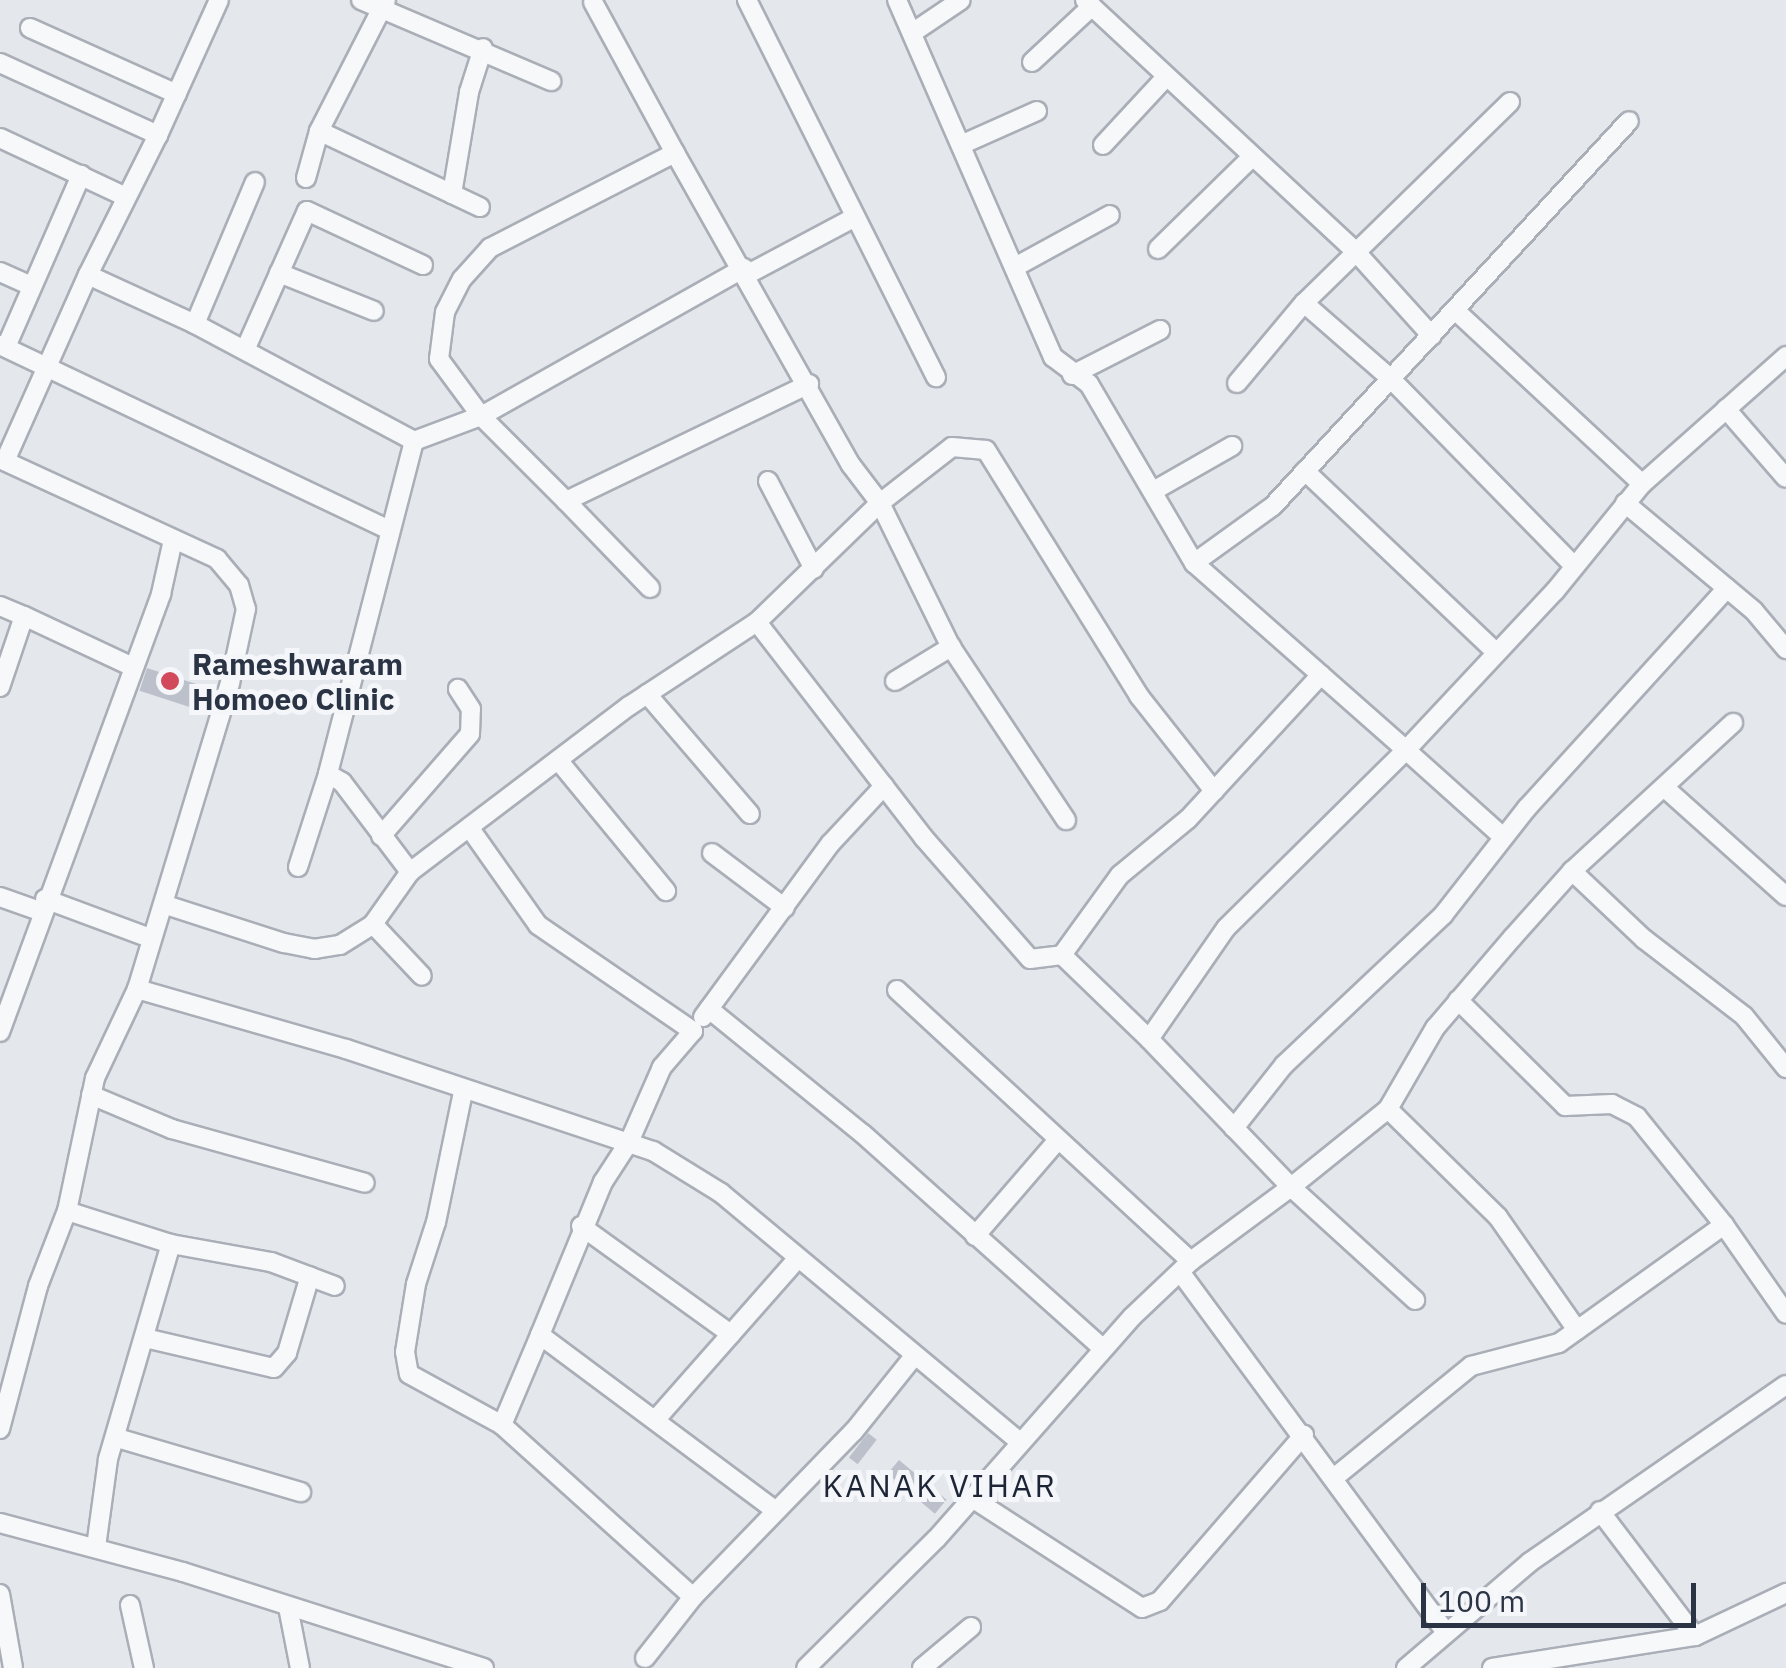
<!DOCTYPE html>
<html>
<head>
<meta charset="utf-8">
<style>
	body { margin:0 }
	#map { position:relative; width:1786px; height:1668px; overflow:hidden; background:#e4e7ec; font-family:"IBM Plex Sans",sans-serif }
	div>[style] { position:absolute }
	.building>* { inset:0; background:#bbc0ca; transform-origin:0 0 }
	.roads { filter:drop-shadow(2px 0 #a9aeb7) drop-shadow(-2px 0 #a9aeb7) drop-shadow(0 2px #a9aeb7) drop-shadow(0 -2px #a9aeb7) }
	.street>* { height:18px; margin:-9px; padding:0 9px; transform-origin:9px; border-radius:9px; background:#f7f8fa }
	.dots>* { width:28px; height:28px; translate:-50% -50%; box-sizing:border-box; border:5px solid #f4f6f9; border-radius:50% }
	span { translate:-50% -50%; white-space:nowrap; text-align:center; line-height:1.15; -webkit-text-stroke:10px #f4f6f9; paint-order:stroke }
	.poi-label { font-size:30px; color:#2b3445; font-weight:700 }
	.left { translate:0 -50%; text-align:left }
	.neighbourhood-label { font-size:32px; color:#1d2536; letter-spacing:2.5px }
	.scale { position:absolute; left:1421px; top:1583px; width:275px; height:45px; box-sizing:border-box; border:5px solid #2b3445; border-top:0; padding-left:12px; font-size:30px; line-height:35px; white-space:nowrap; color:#2b3445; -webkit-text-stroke:8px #f4f6f9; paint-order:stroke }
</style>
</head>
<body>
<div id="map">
	<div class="building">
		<i style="left:147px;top:668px;width:59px;height:24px;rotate:18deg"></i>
		<i style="left:868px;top:1433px;width:11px;height:31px;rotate:38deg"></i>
		<i style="left:899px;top:1460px;width:62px;height:18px;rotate:40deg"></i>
	</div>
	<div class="roads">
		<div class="street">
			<i style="left:361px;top:0;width:207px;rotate:23.1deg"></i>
			<i style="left:747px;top:0;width:422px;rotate:63.4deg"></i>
			<i style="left:897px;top:0;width:390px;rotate:66.4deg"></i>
			<i style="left:1053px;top:357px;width:45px;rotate:36.9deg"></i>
			<i style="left:1089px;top:384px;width:208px;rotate:59.6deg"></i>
			<i style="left:1194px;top:563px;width:169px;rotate:41.4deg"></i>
			<i style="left:1085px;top:0;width:370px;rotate:42.9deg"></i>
			<i style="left:1356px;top:252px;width:113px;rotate:47.9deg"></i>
			<i style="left:30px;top:28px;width:161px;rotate:24.2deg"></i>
			<i style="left:915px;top:31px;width:55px;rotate:-34deg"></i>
			<i style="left:1032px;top:62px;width:82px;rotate:-43deg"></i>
			<i style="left:0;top:63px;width:174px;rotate:24.5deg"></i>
			<i style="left:158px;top:135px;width:157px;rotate:116.6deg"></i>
			<i style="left:1510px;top:102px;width:288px;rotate:135.7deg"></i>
			<i style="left:1304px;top:303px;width:116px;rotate:41.1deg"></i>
			<i style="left:1391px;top:379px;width:259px;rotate:45.6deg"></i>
			<i style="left:319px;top:131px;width:178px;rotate:25.3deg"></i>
			<i style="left:158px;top:135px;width:148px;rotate:-65.7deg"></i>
			<i style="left:0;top:138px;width:139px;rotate:25.1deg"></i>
			<i style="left:963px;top:144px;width:81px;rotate:-24deg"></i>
			<i style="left:1103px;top:145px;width:93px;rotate:-47.2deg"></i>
			<i style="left:675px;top:153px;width:358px;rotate:60.6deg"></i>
			<i style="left:851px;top:465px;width:48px;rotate:52.7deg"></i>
			<i style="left:880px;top:503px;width:161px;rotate:63.8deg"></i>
			<i style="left:951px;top:647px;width:208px;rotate:56.4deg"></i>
			<i style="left:306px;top:178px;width:49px;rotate:-74.5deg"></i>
			<i style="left:319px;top:131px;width:147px;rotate:-62.9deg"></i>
			<i style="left:452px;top:194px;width:103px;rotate:-80.5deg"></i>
			<i style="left:469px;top:92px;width:46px;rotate:-72.3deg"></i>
			<i style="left:1158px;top:249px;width:130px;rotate:-44.4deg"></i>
			<i style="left:1015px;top:267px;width:108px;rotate:-28.7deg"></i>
			<i style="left:744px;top:268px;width:302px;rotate:150.6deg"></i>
			<i style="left:481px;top:416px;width:120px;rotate:45deg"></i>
			<i style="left:566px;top:501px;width:270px;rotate:-25.7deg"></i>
			<i style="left:0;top:272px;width:35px;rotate:24deg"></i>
			<i style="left:279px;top:273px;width:102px;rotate:21.8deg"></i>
			<i style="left:748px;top:274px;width:121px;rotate:-28deg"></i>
			<i style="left:1456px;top:311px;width:254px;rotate:42.9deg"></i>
			<i style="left:195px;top:324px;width:154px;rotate:-67.1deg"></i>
			<i style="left:0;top:345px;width:429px;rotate:25.4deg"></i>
			<i style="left:6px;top:347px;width:188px;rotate:-66.4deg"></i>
			<i style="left:245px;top:350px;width:152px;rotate:-66deg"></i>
			<i style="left:307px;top:211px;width:128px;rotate:25deg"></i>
			<i style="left:1072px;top:375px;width:99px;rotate:-27.1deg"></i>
			<i style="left:1237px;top:383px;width:104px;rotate:-50.1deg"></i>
			<i style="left:1726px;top:409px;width:91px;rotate:49deg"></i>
			<i style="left:414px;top:441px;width:72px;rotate:-20.5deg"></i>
			<i style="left:481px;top:416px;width:71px;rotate:-126.4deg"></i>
			<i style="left:439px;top:359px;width:47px;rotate:-82.7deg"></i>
			<i style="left:445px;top:312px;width:37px;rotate:-63deg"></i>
			<i style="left:462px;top:279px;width:42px;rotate:-47.9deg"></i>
			<i style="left:490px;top:248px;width:208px;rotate:-27.2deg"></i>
			<i style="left:675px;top:153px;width:172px;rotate:-118.5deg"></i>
			<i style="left:0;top:459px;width:239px;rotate:24.7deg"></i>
			<i style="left:217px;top:559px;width:34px;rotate:50deg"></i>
			<i style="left:239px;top:585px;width:25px;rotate:74deg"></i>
			<i style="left:246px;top:609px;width:76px;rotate:102.2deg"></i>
			<i style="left:230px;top:683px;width:320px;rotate:106.9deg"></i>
			<i style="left:137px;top:989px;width:217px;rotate:16deg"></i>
			<i style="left:346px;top:1049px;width:324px;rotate:18.4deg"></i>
			<i style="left:653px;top:1151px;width:80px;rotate:31.7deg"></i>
			<i style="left:721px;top:1193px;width:388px;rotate:39.8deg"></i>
			<i style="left:5px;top:461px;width:204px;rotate:-66deg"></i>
			<i style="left:88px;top:275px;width:118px;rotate:24.6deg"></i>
			<i style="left:195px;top:324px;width:248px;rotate:28.1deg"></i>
			<i style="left:414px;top:441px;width:344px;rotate:104.5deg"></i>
			<i style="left:328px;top:774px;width:16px;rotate:30deg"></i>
			<i style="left:342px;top:782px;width:113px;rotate:52.9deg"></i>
			<i style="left:1305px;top:471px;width:263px;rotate:43.5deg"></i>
			<i style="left:768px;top:481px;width:99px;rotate:62.4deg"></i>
			<i style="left:1155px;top:490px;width:89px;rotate:-29.7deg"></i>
			<i style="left:566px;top:501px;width:121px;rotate:46deg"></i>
			<i style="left:1625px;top:503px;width:168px;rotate:39.9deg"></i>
			<i style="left:1754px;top:611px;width:50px;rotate:49.9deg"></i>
			<i style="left:1194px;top:563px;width:97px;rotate:-35.8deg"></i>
			<i style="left:1273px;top:506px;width:524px;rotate:-47.24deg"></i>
			<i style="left:0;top:606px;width:26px;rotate:23deg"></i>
			<i style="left:757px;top:622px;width:171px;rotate:-44.1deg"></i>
			<i style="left:880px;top:503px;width:91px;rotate:-37.9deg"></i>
			<i style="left:952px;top:447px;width:34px;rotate:5deg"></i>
			<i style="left:986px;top:450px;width:290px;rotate:58.1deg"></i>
			<i style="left:1139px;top:696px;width:121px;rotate:51.7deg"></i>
			<i style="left:895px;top:681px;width:66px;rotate:-31.3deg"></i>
			<i style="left:0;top:687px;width:75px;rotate:-71.3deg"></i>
			<i style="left:24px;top:616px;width:120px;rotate:25.1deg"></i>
			<i style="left:647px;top:694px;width:158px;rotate:49.4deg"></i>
			<i style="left:558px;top:760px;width:170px;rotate:50.5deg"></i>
			<i style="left:1665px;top:788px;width:162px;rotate:41.8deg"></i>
			<i style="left:471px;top:830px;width:116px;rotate:54.8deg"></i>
			<i style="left:538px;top:925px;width:188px;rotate:34.4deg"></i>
			<i style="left:693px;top:1031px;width:48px;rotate:130.7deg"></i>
			<i style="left:662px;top:1067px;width:82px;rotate:113.7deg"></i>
			<i style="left:629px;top:1142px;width:48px;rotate:123deg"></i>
			<i style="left:603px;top:1182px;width:165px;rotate:112.4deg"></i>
			<i style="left:540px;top:1335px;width:293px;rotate:36.7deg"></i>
			<i style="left:381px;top:836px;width:135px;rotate:-48.9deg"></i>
			<i style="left:470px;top:734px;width:25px;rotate:-88deg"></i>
			<i style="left:471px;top:709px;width:24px;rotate:-123deg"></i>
			<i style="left:1503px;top:837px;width:130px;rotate:-138.1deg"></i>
			<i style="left:1406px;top:750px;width:218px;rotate:-46.9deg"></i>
			<i style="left:1555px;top:591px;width:138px;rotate:-50.9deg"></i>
			<i style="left:1642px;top:484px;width:193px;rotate:-41.6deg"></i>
			<i style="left:712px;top:853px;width:91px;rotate:37deg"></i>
			<i style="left:298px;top:867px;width:98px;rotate:-72.1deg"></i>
			<i style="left:1572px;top:871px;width:99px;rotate:43.4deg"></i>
			<i style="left:1644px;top:939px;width:126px;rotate:37.6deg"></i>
			<i style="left:1744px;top:1016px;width:67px;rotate:51.1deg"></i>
			<i style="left:0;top:897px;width:42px;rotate:19.3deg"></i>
			<i style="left:45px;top:899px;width:112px;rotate:20.4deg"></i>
			<i style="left:166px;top:905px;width:124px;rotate:17.9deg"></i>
			<i style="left:284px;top:943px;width:31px;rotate:11deg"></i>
			<i style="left:314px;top:949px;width:26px;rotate:-9deg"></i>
			<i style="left:340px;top:945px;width:39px;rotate:-32deg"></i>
			<i style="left:373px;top:924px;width:64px;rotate:-54.6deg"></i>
			<i style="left:410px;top:872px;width:275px;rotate:-37.2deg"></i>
			<i style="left:629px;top:706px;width:153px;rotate:-33.3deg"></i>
			<i style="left:757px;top:622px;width:272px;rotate:52.3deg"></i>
			<i style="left:923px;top:837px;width:162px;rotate:48.7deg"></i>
			<i style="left:1030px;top:959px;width:32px;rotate:-7deg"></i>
			<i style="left:1062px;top:955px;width:99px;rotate:-54.1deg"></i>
			<i style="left:1120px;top:875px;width:88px;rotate:-39.5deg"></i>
			<i style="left:1188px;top:819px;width:196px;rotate:-47.3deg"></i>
			<i style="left:1321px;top:675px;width:113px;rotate:41.4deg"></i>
			<i style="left:1406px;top:750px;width:253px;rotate:135.3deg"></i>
			<i style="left:1226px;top:928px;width:135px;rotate:124.7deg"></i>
			<i style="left:1149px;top:1039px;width:205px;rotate:46.2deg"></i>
			<i style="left:1291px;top:1187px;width:124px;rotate:143.5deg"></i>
			<i style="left:1191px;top:1261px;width:81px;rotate:136.5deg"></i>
			<i style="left:1132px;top:1317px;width:296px;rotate:131.4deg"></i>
			<i style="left:936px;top:1539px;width:183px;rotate:135.2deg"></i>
			<i style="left:373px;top:924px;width:71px;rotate:46.7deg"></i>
			<i style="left:1062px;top:955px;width:121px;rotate:44deg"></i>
			<i style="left:897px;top:990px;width:400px;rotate:42.7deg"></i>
			<i style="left:1458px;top:1000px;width:151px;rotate:44.7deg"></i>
			<i style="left:1565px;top:1106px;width:47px;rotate:-2.4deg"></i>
			<i style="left:1612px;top:1104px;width:28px;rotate:27deg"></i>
			<i style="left:1637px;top:1117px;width:139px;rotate:51.1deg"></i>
			<i style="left:709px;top:1009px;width:198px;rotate:39.1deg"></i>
			<i style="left:863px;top:1134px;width:321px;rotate:41.8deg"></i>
			<i style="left:703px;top:1017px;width:216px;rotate:-53.7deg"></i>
			<i style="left:831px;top:843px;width:78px;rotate:-47.1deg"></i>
			<i style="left:0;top:1032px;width:467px;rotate:-69.8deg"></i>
			<i style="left:161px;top:594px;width:55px;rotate:-77.5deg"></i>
			<i style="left:463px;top:1092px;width:133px;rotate:101.7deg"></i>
			<i style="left:436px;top:1222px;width:65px;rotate:107.9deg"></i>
			<i style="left:416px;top:1284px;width:69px;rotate:99.2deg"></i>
			<i style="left:405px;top:1352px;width:22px;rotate:80deg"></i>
			<i style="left:409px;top:1374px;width:106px;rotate:28.7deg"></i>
			<i style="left:502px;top:1425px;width:257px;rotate:42deg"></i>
			<i style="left:693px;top:1597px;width:231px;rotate:-45.9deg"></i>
			<i style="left:854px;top:1431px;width:96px;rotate:-51.3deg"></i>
			<i style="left:91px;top:1095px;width:88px;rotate:22.8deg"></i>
			<i style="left:172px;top:1129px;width:200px;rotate:15.6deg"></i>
			<i style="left:1388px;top:1109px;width:124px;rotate:141.2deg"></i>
			<i style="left:1291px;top:1187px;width:168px;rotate:42.3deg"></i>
			<i style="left:1234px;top:1128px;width:80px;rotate:-51.6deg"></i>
			<i style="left:1284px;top:1065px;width:219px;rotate:-43.3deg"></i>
			<i style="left:1443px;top:915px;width:136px;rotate:-51.9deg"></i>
			<i style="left:1527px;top:808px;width:297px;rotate:-47.7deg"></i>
			<i style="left:67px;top:1211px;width:109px;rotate:17.6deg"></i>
			<i style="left:171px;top:1244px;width:102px;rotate:10.2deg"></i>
			<i style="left:271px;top:1262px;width:68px;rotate:20.6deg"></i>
			<i style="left:581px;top:1226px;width:185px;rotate:35.8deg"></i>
			<i style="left:975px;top:1236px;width:127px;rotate:-49.2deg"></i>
			<i style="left:1181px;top:1273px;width:447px;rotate:53.6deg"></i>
			<i style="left:1577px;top:1330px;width:138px;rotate:-125deg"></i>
			<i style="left:1498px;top:1217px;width:154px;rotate:-135.5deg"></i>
			<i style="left:1388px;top:1109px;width:94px;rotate:-59.9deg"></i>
			<i style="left:1435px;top:1028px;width:120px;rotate:-49.4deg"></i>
			<i style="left:1513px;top:937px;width:89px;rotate:-48.2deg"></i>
			<i style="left:1572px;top:871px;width:219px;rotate:-42.6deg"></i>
			<i style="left:145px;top:1338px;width:132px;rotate:13.1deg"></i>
			<i style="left:274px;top:1368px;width:20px;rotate:-49deg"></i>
			<i style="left:287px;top:1353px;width:80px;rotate:-73.4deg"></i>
			<i style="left:657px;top:1418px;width:213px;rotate:-48.6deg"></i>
			<i style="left:502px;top:1425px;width:98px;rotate:-67.1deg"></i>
			<i style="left:0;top:1429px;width:148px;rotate:-75.1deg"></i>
			<i style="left:38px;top:1286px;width:80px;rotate:-68.9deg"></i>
			<i style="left:67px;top:1211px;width:136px;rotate:-78.1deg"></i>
			<i style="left:95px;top:1078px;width:98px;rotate:-64.7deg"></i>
			<i style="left:117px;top:1438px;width:192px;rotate:16.4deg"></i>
			<i style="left:1335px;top:1477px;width:176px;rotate:-39.2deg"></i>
			<i style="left:1471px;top:1366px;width:91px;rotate:-14.6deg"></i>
			<i style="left:1559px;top:1343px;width:203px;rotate:-35.6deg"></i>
			<i style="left:1724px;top:1225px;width:108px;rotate:55.1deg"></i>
			<i style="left:972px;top:1498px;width:202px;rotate:32.9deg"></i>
			<i style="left:1142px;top:1608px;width:19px;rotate:-21deg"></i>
			<i style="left:1160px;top:1601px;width:220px;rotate:-49.1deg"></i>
			<i style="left:1600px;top:1511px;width:157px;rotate:52.8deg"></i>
			<i style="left:0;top:1523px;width:189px;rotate:15deg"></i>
			<i style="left:183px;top:1572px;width:316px;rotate:17.7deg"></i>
			<i style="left:96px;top:1547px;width:89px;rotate:-82.2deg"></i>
			<i style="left:108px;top:1459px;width:224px;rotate:-73.7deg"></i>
			<i style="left:0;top:1594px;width:75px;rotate:80deg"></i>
			<i style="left:130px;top:1605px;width:65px;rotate:77.5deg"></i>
			<i style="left:288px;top:1607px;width:62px;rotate:78.9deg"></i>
			<i style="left:645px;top:1658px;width:78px;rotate:-51.8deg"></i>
			<i style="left:922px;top:1668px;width:64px;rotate:-39.9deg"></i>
			<i style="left:1406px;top:1668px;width:163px;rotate:-40.5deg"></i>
			<i style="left:1530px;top:1562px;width:311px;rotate:-34.7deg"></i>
			<i style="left:1492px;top:1668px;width:206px;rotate:-9deg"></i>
			<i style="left:1695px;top:1636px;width:101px;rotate:-25.3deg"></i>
		</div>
	</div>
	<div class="dots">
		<i style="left:170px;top:681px;background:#d1495b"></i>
	</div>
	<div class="poi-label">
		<span class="left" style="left:192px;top:681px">Rameshwaram<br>Homoeo Clinic</span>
	</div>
	<div class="neighbourhood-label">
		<span style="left:940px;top:1485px">KANAK VIHAR</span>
	</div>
	<div class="scale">100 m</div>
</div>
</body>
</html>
